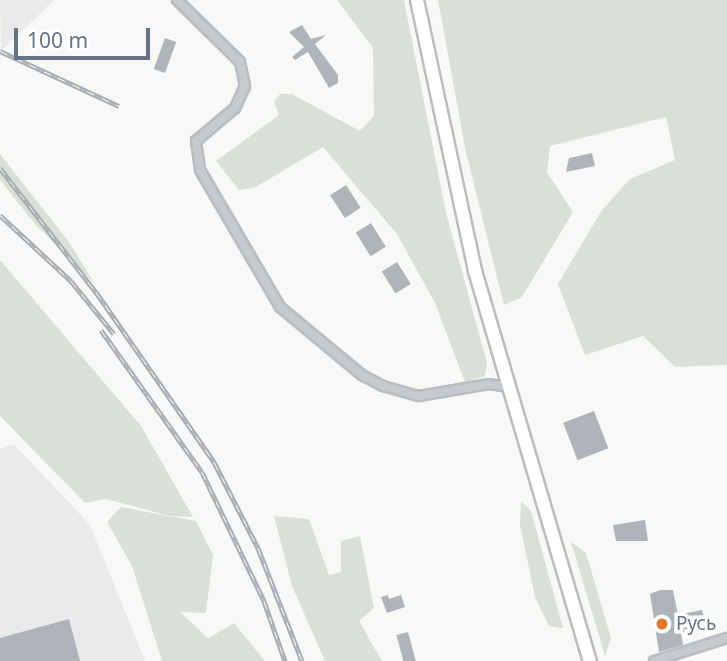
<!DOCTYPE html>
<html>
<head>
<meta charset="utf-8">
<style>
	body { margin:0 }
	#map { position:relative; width:727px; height:661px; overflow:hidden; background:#f8f9f6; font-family:"Noto Sans",sans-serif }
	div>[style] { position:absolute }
	.built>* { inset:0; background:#e9eae9 }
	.green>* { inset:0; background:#d9e0d7 }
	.building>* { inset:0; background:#afb4bb; transform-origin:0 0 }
	.roads { filter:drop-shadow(2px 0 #b9bcc1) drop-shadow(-2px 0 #b9bcc1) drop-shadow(0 2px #b9bcc1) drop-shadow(0 -2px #b9bcc1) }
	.street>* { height:8px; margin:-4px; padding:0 4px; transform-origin:4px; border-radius:4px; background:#c6c9cd }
	.primary>* { height:12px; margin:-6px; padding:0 6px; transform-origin:6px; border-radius:6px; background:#fff }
	.rail>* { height:5px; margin-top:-2.5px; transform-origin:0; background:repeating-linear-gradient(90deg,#fff 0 8px,#a7abb2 0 16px); box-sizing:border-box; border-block:2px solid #a7abb2 }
	.dots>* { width:19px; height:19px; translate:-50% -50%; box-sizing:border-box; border:4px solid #fff; border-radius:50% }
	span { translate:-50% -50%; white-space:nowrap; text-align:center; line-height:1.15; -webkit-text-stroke:7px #fff; paint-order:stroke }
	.poi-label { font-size:19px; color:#687486 }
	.left { translate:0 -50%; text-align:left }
	.scale { position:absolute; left:14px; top:28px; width:136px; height:32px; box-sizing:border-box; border:4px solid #687486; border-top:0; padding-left:9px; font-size:21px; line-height:24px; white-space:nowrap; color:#687486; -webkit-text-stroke:5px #fff; paint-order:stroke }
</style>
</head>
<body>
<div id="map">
	<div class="built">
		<i style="clip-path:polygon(0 0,54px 0,1px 51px)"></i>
		<i style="clip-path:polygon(14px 444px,90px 525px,145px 661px,0 661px,0 449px)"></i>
	</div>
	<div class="green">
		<i style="clip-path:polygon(337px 0,404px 0,446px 213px,487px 363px,485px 376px,465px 382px,435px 303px,397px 234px,323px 147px,254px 188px,239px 190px,216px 161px,279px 115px,274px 102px,280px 94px,292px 94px,360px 131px,374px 116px,373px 48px)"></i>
		<i style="clip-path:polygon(438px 0,727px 0,727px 365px,675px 367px,643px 336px,585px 355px,558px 284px,602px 210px,630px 179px,675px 160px,666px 117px,550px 146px,547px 172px,573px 212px,522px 297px,504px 305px,465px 148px)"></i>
		<i style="clip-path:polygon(0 154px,69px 242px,95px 284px,35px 224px,0 180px)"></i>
		<i style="clip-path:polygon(0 260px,141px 426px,193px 517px,170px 516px,106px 499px,85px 503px,0 416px)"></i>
		<i style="clip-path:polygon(521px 501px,531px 511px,563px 628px,549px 626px,535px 597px,520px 525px)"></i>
		<i style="clip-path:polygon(121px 507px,196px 521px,213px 555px,206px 613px,180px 612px,208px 638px,234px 623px,265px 661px,162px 661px,132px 566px,107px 522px)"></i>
		<i style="clip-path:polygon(274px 516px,309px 519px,329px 575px,341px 572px,341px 541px,360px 536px,374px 608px,359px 621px,382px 661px,325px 661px,292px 586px)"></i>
		<i style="clip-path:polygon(571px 542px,586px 553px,611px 638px,605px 656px)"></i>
	</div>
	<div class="building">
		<i style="clip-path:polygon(302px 25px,311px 39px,326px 35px,315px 44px,338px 75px,338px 83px,329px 88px,308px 52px,295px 60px,292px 57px,304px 47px,289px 32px)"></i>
		<i style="left:165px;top:38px;width:12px;height:33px;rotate:20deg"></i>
		<i style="clip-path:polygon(592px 153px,595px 166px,566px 172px,569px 158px)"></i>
		<i style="left:346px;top:185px;width:27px;height:19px;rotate:57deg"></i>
		<i style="left:371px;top:223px;width:28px;height:18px;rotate:58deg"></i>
		<i style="left:397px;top:262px;width:26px;height:18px;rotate:58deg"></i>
		<i style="left:594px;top:411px;width:40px;height:33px;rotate:69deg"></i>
		<i style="clip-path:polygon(645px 520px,648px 541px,616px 541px,613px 525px)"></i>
		<i style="clip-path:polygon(660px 590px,673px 590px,678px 615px,702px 610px,706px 627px,681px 633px,683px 645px,659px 652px,650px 594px)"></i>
		<i style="clip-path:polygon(388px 595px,389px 599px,401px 595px,405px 607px,387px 613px,381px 597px)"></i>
		<i style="clip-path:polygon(69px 619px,80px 661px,0 661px,0 638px)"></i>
		<i style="left:408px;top:632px;width:30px;height:12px;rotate:75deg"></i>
	</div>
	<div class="roads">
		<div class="street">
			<i style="left:177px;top:0;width:88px;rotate:44.5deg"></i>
			<i style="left:240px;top:62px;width:25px;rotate:78deg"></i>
			<i style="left:245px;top:86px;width:24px;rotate:114deg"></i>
			<i style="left:235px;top:108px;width:51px;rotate:139.8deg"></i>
			<i style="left:196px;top:141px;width:29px;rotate:82deg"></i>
			<i style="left:200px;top:170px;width:159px;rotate:59.7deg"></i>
			<i style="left:280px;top:307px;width:107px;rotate:39.7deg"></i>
			<i style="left:362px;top:375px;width:24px;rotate:28deg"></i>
			<i style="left:383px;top:386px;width:37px;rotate:16deg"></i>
			<i style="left:419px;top:396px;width:71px;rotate:-9.7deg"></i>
			<i style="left:489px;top:384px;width:20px;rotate:9deg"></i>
			<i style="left:654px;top:661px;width:77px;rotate:-17.5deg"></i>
		</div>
		<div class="primary">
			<i style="left:417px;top:0;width:277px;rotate:77.9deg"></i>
			<i style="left:475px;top:271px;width:407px;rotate:73.6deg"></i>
		</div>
	</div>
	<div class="rail">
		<i style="left:0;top:51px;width:131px;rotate:24.8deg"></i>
		<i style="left:0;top:168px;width:157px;rotate:52.3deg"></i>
		<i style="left:96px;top:292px;width:207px;rotate:55.2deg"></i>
		<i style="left:214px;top:462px;width:97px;rotate:62.9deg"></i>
		<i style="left:258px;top:548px;width:121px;rotate:68.7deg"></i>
		<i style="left:0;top:215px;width:97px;rotate:42.9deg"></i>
		<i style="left:71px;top:281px;width:68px;rotate:50.9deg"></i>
		<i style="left:101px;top:330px;width:174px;rotate:54.6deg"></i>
		<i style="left:202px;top:472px;width:143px;rotate:64.3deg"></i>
		<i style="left:264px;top:601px;width:64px;rotate:70.7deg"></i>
	</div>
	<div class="dots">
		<i style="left:662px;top:624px;background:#df772f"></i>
	</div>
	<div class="poi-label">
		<span class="left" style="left:676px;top:624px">Русь</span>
	</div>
	<div class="scale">100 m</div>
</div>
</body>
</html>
